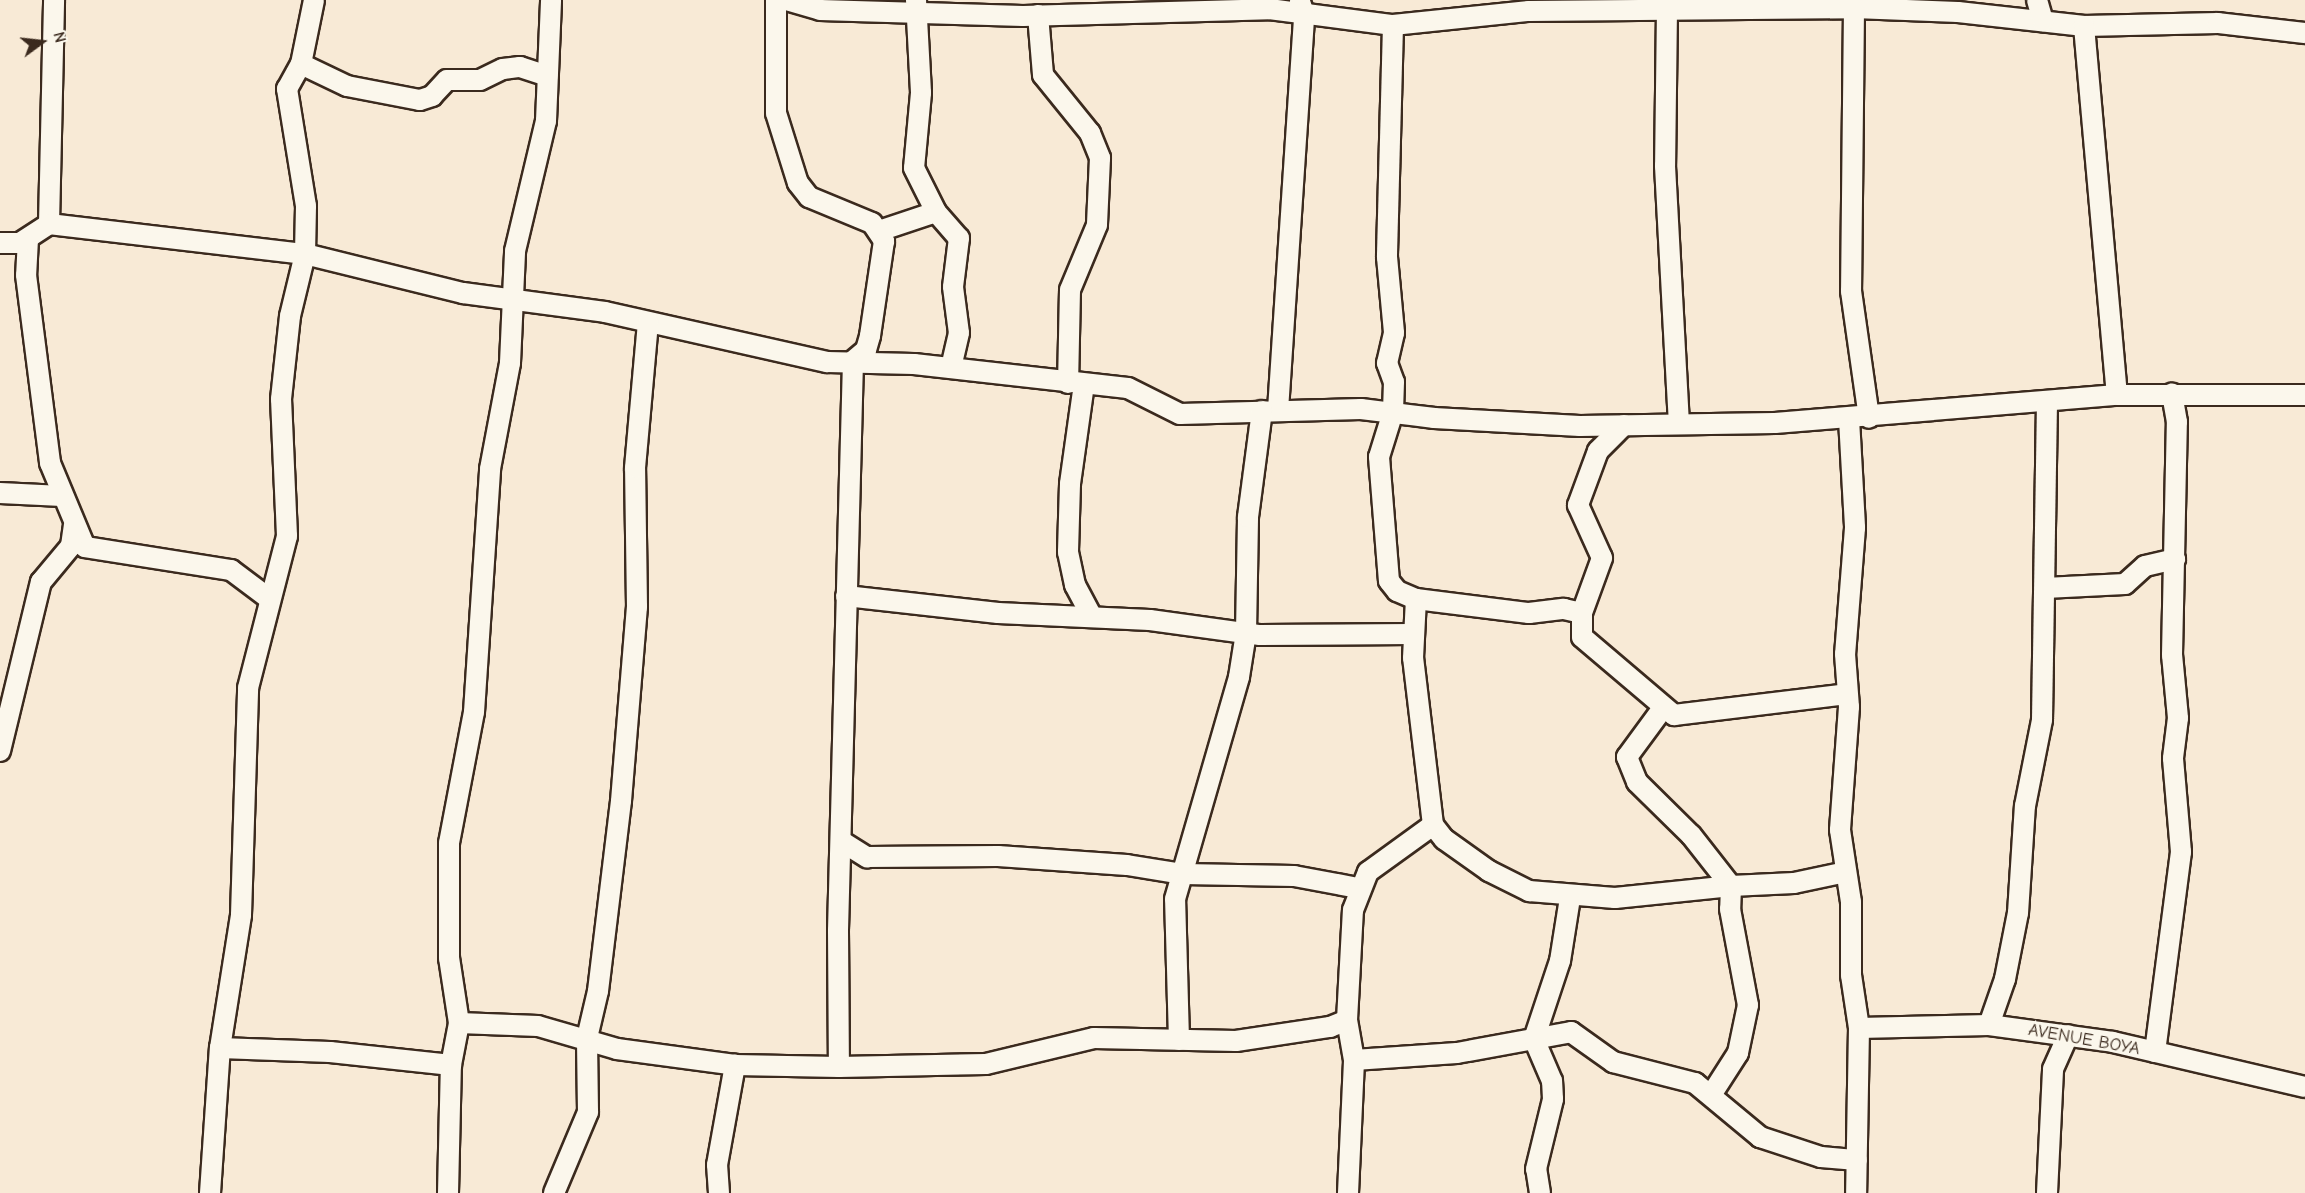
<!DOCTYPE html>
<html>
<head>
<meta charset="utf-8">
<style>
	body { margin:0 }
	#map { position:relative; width:2305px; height:1193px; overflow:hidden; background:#f8ead6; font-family:"Comic Neue",sans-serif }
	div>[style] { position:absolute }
	.roads { filter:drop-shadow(2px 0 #3b2a1e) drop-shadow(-2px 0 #3b2a1e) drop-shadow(0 2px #3b2a1e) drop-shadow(0 -2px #3b2a1e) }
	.street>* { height:20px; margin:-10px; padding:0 10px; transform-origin:10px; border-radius:10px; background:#fbf7ec }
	span { translate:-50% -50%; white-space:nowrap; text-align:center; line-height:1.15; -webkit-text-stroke:4.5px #fbf7ec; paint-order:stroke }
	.street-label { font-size:18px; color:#3b2a1e }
	.north { position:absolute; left:12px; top:12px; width:60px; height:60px; -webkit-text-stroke:4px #fbf7ec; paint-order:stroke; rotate:75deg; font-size:16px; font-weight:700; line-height:24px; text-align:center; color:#3b2a1e }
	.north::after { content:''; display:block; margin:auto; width:21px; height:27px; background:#3b2a1e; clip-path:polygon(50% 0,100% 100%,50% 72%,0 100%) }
</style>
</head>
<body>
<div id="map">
	<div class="roads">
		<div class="street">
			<i style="left:776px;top:0;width:113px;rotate:90deg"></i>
			<i style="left:776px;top:113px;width:73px;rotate:72.6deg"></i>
			<i style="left:798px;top:183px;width:18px;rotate:52deg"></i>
			<i style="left:809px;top:197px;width:68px;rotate:22.4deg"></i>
			<i style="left:872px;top:223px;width:22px;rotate:56deg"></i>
			<i style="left:884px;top:241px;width:96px;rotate:98.4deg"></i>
			<i style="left:870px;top:336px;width:15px;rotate:106deg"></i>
			<i style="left:866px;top:350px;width:17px;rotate:140deg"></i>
			<i style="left:853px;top:361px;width:570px;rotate:91.51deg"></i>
			<i style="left:838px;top:931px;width:136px;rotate:89.6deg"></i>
			<i style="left:786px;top:0;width:35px;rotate:16deg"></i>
			<i style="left:820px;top:10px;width:203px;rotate:1.7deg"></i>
			<i style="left:1023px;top:16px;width:246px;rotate:-1.6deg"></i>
			<i style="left:1269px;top:9px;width:125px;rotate:7.4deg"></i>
			<i style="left:1393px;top:25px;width:137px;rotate:-5.9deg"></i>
			<i style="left:1529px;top:11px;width:325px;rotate:-0.5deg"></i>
			<i style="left:1854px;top:8px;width:104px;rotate:2.2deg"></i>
			<i style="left:1958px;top:12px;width:127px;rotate:6.3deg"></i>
			<i style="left:2084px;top:26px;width:134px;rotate:-1.3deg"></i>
			<i style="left:2218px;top:23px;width:88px;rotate:6.6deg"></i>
			<i style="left:916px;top:0;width:93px;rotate:86.9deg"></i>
			<i style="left:921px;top:93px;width:75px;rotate:95.3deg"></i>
			<i style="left:914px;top:168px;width:49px;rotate:63.4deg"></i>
			<i style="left:936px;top:212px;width:35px;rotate:49deg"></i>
			<i style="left:959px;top:238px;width:49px;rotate:97deg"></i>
			<i style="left:953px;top:287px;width:46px;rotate:82.6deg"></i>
			<i style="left:959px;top:333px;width:36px;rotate:103deg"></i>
			<i style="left:2037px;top:0;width:22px;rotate:74deg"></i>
			<i style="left:1667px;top:8px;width:158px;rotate:90.7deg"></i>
			<i style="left:1665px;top:166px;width:256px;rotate:86.9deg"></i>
			<i style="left:1854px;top:8px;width:283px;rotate:90.6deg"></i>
			<i style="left:1851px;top:291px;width:128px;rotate:81.9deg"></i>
			<i style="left:1038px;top:15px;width:60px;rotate:85.2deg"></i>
			<i style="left:1043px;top:75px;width:75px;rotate:51deg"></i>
			<i style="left:1090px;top:133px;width:27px;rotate:68deg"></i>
			<i style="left:1100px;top:158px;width:67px;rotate:92.6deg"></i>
			<i style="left:1097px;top:225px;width:70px;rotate:112.6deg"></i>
			<i style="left:1070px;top:290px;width:93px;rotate:91.2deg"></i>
			<i style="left:1393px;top:25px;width:232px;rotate:91.5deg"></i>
			<i style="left:1387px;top:257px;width:76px;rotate:84.7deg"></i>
			<i style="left:1394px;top:333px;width:31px;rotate:103deg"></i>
			<i style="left:1387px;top:363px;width:20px;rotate:70deg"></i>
			<i style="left:1394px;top:382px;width:30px;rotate:92deg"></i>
			<i style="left:1393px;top:412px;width:47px;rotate:107.3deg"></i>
			<i style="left:1379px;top:457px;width:124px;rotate:85.4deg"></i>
			<i style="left:1389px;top:581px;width:13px;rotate:51deg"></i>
			<i style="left:1397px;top:591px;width:21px;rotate:23deg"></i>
			<i style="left:1416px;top:599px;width:114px;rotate:7.1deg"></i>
			<i style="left:1529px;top:613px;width:35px;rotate:-7deg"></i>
			<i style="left:1564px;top:609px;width:18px;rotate:13deg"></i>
			<i style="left:2084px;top:26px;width:370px;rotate:84.9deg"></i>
			<i style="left:301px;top:64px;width:51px;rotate:25.6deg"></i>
			<i style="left:347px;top:86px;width:74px;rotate:10.9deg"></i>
			<i style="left:420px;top:100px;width:13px;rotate:-18deg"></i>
			<i style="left:432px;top:96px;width:22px;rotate:-47deg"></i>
			<i style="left:447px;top:80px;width:33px"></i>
			<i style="left:480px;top:80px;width:25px;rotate:-26deg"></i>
			<i style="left:503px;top:69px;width:17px;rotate:-7deg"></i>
			<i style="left:520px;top:67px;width:29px;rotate:18deg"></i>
			<i style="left:49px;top:224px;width:224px;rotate:-88.7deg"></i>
			<i style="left:879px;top:231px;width:60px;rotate:-18.4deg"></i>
			<i style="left:28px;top:239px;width:36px;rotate:93deg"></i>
			<i style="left:26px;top:275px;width:190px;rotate:82.7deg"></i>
			<i style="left:50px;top:463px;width:91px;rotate:67.4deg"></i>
			<i style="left:85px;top:547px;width:148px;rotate:9deg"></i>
			<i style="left:231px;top:570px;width:45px;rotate:36.9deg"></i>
			<i style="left:0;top:243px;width:20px"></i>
			<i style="left:20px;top:243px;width:35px;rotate:-33deg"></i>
			<i style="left:49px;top:224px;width:258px;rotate:6.7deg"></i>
			<i style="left:305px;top:254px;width:163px;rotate:13.9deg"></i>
			<i style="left:463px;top:293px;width:143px;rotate:7.6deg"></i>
			<i style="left:605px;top:312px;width:228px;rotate:12.7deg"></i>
			<i style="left:827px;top:362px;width:87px;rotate:1.3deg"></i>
			<i style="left:914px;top:364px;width:215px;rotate:6.4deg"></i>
			<i style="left:1128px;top:388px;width:58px;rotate:26.6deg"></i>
			<i style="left:1180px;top:414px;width:181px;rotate:-1.6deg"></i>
			<i style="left:1361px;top:409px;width:74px;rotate:7deg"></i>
			<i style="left:1434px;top:418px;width:146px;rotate:3.1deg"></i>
			<i style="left:1580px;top:426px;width:195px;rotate:-0.9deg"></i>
			<i style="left:1775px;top:423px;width:343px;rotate:-4.7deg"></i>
			<i style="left:2117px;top:395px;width:188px"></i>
			<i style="left:1084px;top:384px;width:101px;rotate:98deg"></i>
			<i style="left:1070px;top:484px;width:68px;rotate:91.7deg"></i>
			<i style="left:1068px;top:552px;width:34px;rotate:78deg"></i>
			<i style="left:1075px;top:585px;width:36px;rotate:62deg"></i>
			<i style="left:1278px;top:410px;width:397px;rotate:-86.2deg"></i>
			<i style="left:1304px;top:14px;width:13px;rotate:-108deg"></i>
			<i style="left:1849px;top:419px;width:109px;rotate:86.8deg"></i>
			<i style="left:1855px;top:528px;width:126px;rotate:94.5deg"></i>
			<i style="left:1845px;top:654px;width:53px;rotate:85.7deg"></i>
			<i style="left:1849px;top:707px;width:123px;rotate:94.2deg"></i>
			<i style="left:1840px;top:830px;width:73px;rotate:81.3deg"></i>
			<i style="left:1851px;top:902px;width:73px;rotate:90deg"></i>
			<i style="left:1851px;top:975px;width:54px;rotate:81.4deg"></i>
			<i style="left:1859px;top:1028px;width:165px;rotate:91deg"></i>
			<i style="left:1624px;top:425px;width:37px;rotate:135deg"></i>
			<i style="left:1598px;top:451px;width:58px;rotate:110.3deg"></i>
			<i style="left:1578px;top:505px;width:58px;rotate:65.6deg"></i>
			<i style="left:1602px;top:558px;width:59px;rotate:110deg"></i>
			<i style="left:1582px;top:613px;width:24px;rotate:90deg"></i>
			<i style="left:1582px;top:637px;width:121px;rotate:40.3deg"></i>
			<i style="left:1674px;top:715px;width:174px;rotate:-6.9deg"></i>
			<i style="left:0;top:493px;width:62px;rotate:2.8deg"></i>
			<i style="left:2045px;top:588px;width:80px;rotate:-2.9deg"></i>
			<i style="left:2125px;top:584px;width:27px;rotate:-42deg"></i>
			<i style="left:2145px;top:566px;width:31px;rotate:-13deg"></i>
			<i style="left:846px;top:596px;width:153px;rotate:6.4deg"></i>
			<i style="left:998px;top:613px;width:152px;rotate:2.6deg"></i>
			<i style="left:1150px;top:620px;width:111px;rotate:7.8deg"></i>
			<i style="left:1260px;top:635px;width:152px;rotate:-0.4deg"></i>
			<i style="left:1663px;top:708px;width:61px;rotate:126.3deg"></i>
			<i style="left:1627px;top:757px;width:27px;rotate:68deg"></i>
			<i style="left:1637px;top:782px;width:76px;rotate:44.5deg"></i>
			<i style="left:1691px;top:835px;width:65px;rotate:51.9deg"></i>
			<i style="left:1731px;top:886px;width:63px;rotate:-2.7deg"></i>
			<i style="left:1794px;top:883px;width:53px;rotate:-11.9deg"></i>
			<i style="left:0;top:751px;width:174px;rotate:-76.4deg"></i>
			<i style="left:41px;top:582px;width:47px;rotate:-50.2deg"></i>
			<i style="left:71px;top:546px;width:21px;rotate:-82deg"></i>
			<i style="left:1433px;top:825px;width:18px;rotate:52deg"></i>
			<i style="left:1444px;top:839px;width:55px;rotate:35.4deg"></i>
			<i style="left:1489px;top:871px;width:45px;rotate:26.6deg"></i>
			<i style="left:1529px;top:891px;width:86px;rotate:4.7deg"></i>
			<i style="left:1615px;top:898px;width:117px;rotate:-5.9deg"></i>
			<i style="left:1731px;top:886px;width:23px;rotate:92deg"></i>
			<i style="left:1730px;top:909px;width:98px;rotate:79.4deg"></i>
			<i style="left:1748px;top:1005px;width:49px;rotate:101.8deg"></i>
			<i style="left:1738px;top:1053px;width:50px;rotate:122.7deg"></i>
			<i style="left:841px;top:841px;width:31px;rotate:32deg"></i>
			<i style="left:867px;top:857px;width:131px;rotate:-0.4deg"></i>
			<i style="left:998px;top:856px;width:129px;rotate:4deg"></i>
			<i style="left:1127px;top:865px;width:57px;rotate:9.1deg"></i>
			<i style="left:1183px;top:874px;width:111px;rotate:1deg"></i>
			<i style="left:1294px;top:876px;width:65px;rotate:10.6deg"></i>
			<i style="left:459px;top:1023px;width:79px;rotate:2.2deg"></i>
			<i style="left:538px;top:1026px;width:82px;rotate:16.2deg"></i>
			<i style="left:617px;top:1049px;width:119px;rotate:7.7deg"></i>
			<i style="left:735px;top:1065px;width:104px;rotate:1.1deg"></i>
			<i style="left:839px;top:1067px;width:147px;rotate:-1.2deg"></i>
			<i style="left:986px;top:1064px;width:111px;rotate:-13.5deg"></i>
			<i style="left:1094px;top:1038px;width:142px;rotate:1.2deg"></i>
			<i style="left:1236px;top:1041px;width:95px;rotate:-8.5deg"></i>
			<i style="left:1330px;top:1027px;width:18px;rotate:-22deg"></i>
			<i style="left:1989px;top:1025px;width:49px;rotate:-70.8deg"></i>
			<i style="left:2005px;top:979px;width:67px;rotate:-78.9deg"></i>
			<i style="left:2018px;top:913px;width:107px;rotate:-86.3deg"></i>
			<i style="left:2025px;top:806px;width:88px;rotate:-78.8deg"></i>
			<i style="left:2042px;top:720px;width:316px;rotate:-89.1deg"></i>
			<i style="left:1859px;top:1028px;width:130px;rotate:-1.3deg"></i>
			<i style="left:1989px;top:1025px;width:125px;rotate:7.8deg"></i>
			<i style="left:2113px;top:1042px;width:197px;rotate:13.2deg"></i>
			<i style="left:1179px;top:1040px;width:141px;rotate:-91.6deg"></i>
			<i style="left:1175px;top:899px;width:231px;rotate:-73.9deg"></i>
			<i style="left:1239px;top:677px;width:45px;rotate:-81deg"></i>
			<i style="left:1246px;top:633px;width:116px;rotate:-89deg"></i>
			<i style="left:1248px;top:517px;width:107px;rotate:-82.5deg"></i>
			<i style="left:220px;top:1048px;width:110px;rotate:2.1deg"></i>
			<i style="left:330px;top:1052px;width:122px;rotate:6.1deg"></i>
			<i style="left:2155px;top:1052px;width:202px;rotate:-82.6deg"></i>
			<i style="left:2181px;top:852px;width:94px;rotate:-94.9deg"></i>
			<i style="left:2173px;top:758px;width:40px;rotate:-82.9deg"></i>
			<i style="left:2178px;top:718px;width:63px;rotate:-95.4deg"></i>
			<i style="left:2172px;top:655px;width:233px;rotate:-88.8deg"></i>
			<i style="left:2177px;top:422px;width:29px;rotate:-100deg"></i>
			<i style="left:1354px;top:1060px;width:103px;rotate:-3.9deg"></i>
			<i style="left:1457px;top:1053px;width:116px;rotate:-10.4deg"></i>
			<i style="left:1571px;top:1032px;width:52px;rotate:35.5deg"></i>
			<i style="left:1613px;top:1062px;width:85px;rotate:14.4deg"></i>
			<i style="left:1695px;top:1083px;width:85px;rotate:39.7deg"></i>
			<i style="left:1760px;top:1137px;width:64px;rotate:18.2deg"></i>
			<i style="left:1821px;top:1157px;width:36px;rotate:5deg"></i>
			<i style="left:210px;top:1193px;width:145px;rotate:-86.1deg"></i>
			<i style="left:220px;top:1048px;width:135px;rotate:-81deg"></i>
			<i style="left:241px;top:915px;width:227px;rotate:-88.2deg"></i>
			<i style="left:248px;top:688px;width:157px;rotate:-75.6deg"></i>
			<i style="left:287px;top:536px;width:137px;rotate:-92.5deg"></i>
			<i style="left:281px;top:399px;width:83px;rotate:-83.8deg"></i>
			<i style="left:290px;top:316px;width:64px;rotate:-76.4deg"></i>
			<i style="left:305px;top:254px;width:48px;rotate:-88.8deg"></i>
			<i style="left:306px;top:206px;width:119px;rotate:-99.2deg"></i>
			<i style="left:287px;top:89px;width:29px;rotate:-61deg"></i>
			<i style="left:301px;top:64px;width:65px;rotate:-78.5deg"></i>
			<i style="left:448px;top:1193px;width:128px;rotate:-88.7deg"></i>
			<i style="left:451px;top:1065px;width:43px;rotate:-79.2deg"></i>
			<i style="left:459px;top:1023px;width:66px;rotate:-98.7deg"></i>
			<i style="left:449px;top:958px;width:115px;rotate:-90deg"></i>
			<i style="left:449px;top:843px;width:133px;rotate:-79.2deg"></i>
			<i style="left:474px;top:712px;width:244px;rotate:-86.2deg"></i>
			<i style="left:490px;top:469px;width:108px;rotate:-79.3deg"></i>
			<i style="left:510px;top:363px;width:112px;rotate:-87.4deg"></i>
			<i style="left:515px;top:251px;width:134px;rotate:-76.6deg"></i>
			<i style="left:546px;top:121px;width:121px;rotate:-87.6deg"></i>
			<i style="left:554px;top:1193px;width:88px;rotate:-67.2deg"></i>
			<i style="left:588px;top:1112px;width:74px;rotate:-90.8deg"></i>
			<i style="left:587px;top:1038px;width:48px;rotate:-76.8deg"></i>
			<i style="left:598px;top:991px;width:191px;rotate:-83.1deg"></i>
			<i style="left:621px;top:801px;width:195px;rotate:-85.3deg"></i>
			<i style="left:637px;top:607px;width:139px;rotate:-90.8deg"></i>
			<i style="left:635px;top:468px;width:146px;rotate:-84.9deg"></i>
			<i style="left:719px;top:1193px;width:28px;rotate:-94deg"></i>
			<i style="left:717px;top:1165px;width:102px;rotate:-79.8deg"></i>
			<i style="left:1348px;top:1193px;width:133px;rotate:-87.4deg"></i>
			<i style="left:1354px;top:1060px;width:41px;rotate:-99.9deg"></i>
			<i style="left:1347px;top:1020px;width:110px;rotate:-86.9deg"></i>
			<i style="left:1353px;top:910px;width:41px;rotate:-68.5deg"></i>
			<i style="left:1368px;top:872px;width:80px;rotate:-35.9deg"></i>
			<i style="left:1433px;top:825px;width:168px;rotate:-96.8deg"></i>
			<i style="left:1413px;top:658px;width:59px;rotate:-87.1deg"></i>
			<i style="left:1540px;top:1193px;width:24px;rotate:-99deg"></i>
			<i style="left:1536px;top:1169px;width:72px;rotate:-76.3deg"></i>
			<i style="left:1553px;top:1099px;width:18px;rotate:-93deg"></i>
			<i style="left:1552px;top:1081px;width:46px;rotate:-113.2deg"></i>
			<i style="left:1534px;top:1039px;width:82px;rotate:-71.6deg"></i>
			<i style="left:1560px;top:961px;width:64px;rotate:-81deg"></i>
			<i style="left:2047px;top:1193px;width:124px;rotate:-87.2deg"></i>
			<i style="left:2053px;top:1069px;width:37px;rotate:-66deg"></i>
		</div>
	</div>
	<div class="street-label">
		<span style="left:2084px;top:1040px;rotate:10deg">AVENUE BOYA</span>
	</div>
	<div class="north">N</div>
</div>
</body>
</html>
